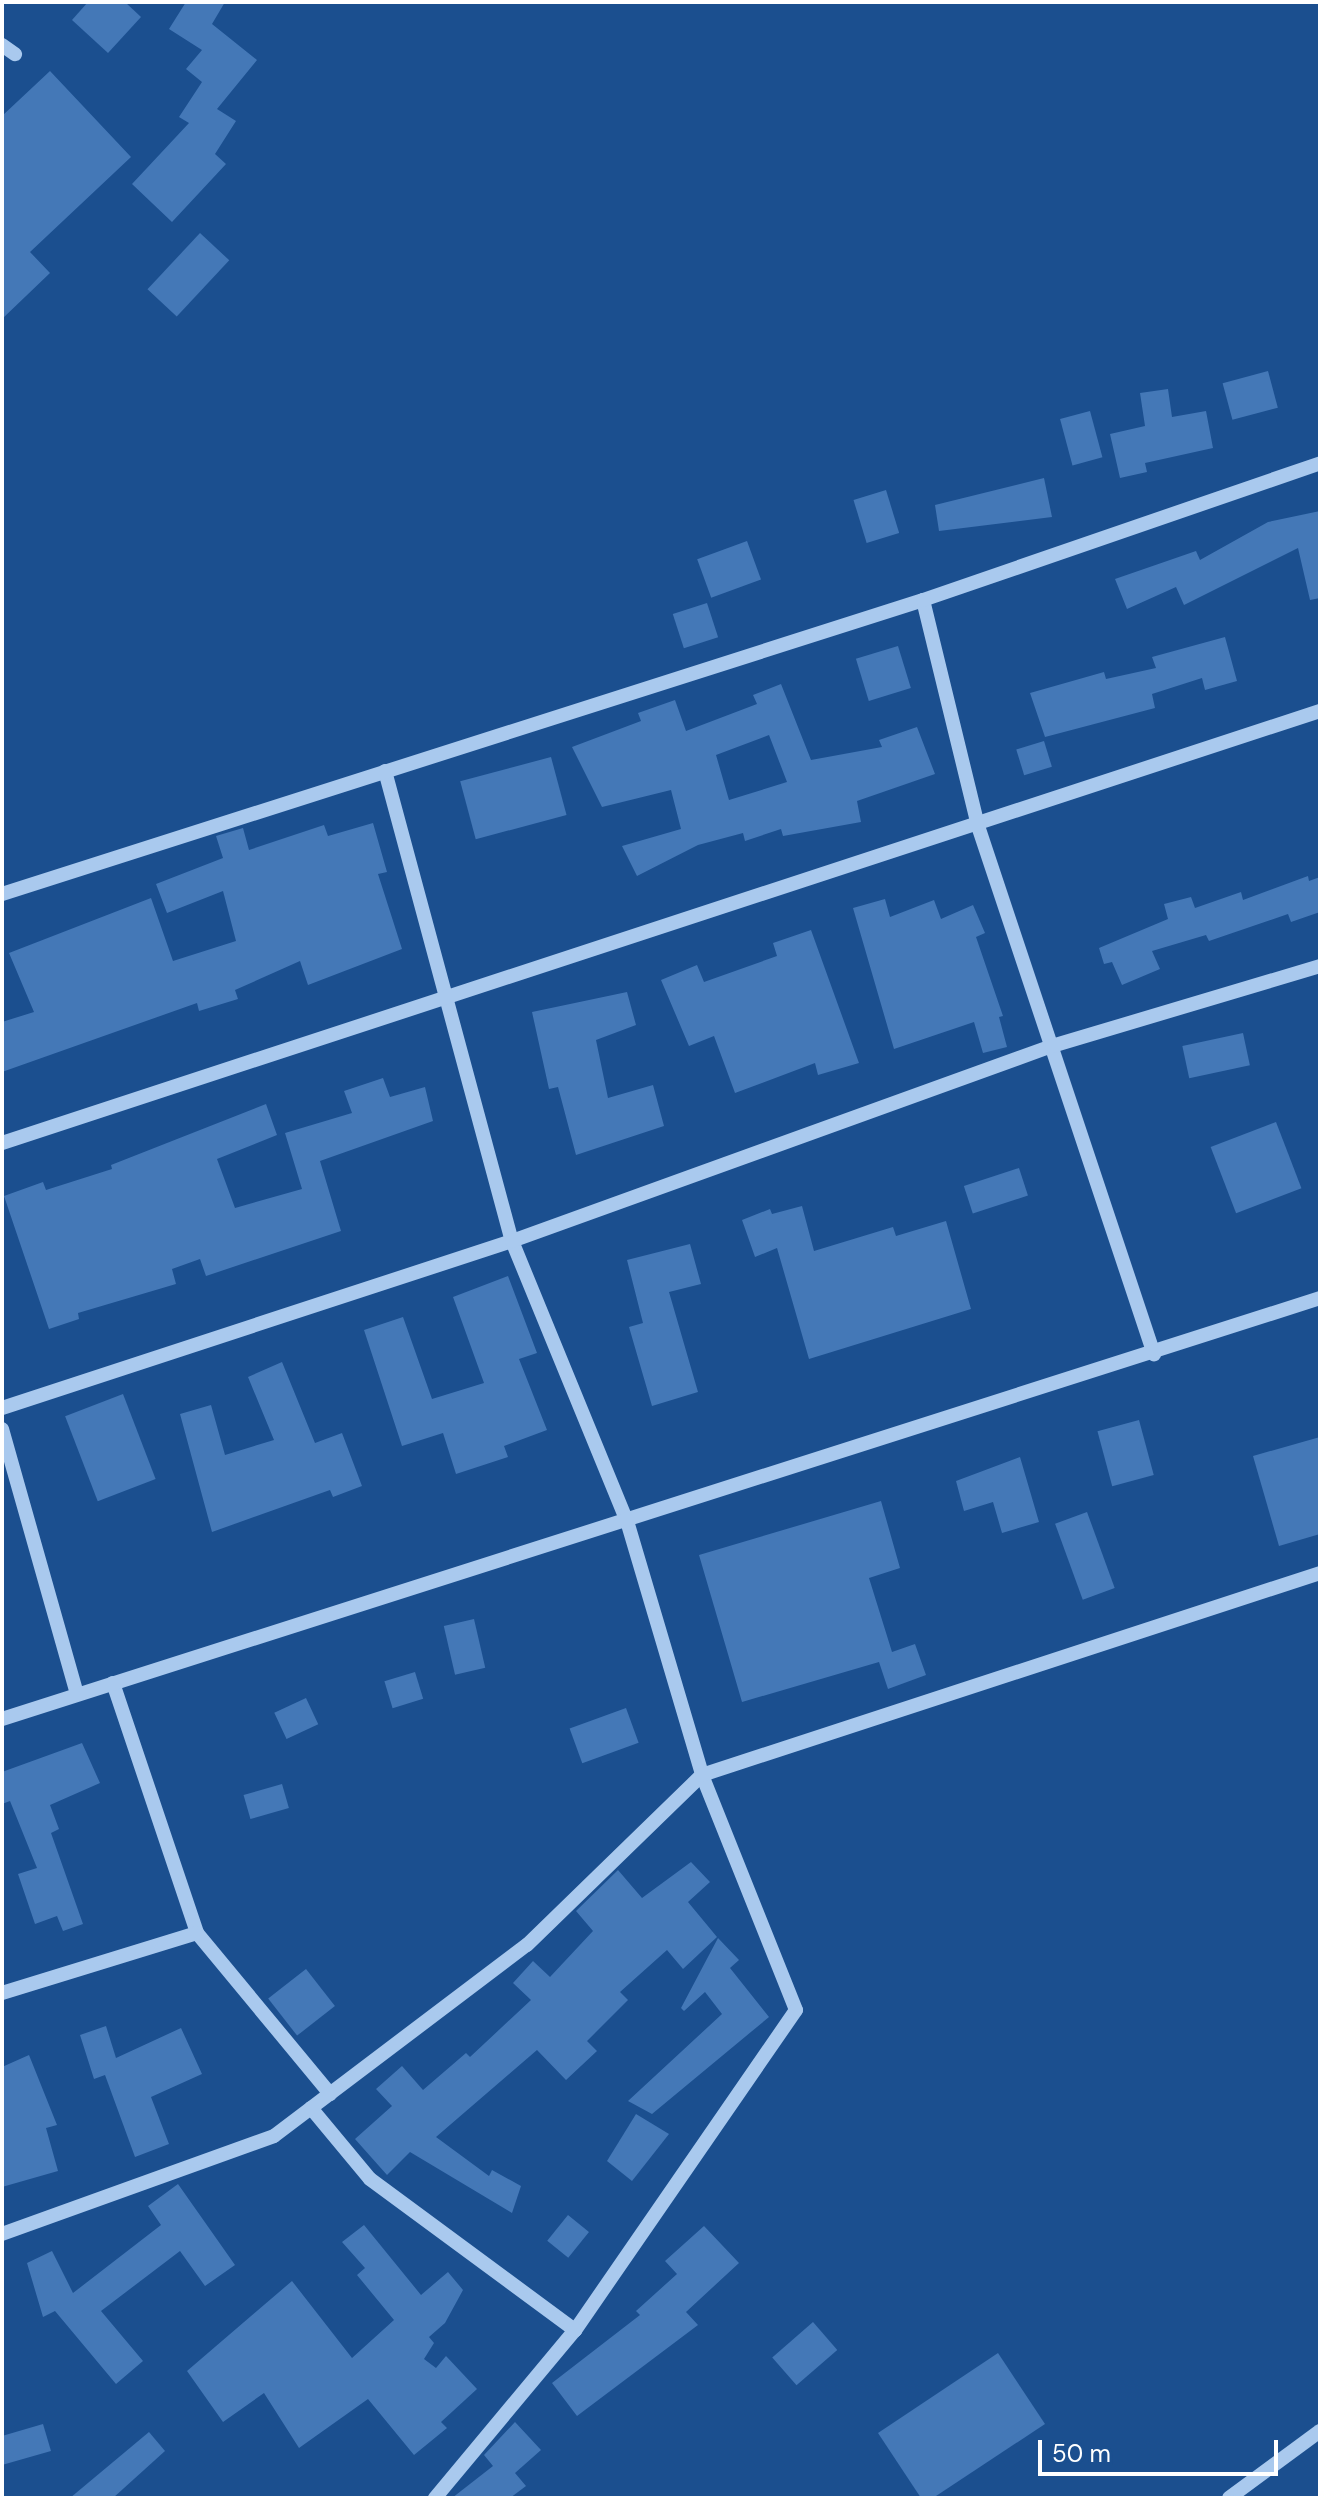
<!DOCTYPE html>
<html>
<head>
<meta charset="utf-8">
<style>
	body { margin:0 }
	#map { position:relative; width:1322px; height:2500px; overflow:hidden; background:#1b4f8f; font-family:"DM Sans",sans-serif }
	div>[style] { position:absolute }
	.building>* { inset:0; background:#4478b7; transform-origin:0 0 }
	.minor>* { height:14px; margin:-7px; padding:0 7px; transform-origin:7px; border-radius:7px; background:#a9c9ee }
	span { translate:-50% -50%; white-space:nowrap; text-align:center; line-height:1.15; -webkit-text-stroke:8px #1b4f8f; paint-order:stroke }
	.frame { position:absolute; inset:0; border:4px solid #fff; pointer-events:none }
	.scale { position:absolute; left:1038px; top:2440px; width:240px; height:36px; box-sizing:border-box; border:4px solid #fff; border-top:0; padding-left:10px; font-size:24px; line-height:28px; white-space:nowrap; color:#fff; -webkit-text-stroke:6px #1b4f8f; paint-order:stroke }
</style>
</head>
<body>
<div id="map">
	<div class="building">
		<i style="clip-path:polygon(88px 2px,125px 2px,141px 17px,108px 53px,72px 20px)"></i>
		<i style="clip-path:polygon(186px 2px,225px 2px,212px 24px,257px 60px,217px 109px,236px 121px,215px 154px,226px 164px,172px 222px,132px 184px,189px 123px,179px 117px,202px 82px,186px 69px,202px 50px,169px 29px)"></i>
		<i style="clip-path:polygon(50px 71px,131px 157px,30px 252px,50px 273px,2px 319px,2px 116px)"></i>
		<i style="left:200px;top:233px;width:40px;height:77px;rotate:43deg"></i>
		<i style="left:1268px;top:371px;width:38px;height:47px;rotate:75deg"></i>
		<i style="clip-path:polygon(1168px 389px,1172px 417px,1206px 411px,1213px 448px,1145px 463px,1147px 472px,1120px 478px,1110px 434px,1145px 426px,1140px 393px)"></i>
		<i style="left:1090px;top:411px;width:48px;height:31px;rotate:75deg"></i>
		<i style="clip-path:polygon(1044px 478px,1052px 517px,939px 531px,935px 505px)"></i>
		<i style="left:886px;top:490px;width:45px;height:34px;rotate:73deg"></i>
		<i style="clip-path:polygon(1320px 511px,1320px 598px,1310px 600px,1298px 548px,1184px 605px,1176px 587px,1127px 609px,1115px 579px,1196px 551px,1200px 560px,1268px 522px)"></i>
		<i style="left:747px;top:541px;width:41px;height:53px;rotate:70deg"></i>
		<i style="left:707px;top:603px;width:36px;height:36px;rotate:72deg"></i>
		<i style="clip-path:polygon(1225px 637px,1237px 681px,1205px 690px,1202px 678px,1152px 694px,1155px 708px,1045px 737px,1030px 693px,1104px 672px,1106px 679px,1156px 668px,1152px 657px)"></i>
		<i style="left:898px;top:646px;width:44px;height:44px;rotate:73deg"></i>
		<i style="clip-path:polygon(evenodd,781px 684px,811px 760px,882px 747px,879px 740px,917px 727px,935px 774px,857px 801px,861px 822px,783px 836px,781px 829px,745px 841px,743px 833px,698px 845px,637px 876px,622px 846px,681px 829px,671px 790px,602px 807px,572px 747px,641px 721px,638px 713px,675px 700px,686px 731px,757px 704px,753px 695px,781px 684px,769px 735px,787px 782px,729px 800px,716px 755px,769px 735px)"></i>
		<i style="left:1044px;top:741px;width:27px;height:29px;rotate:73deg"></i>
		<i style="left:551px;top:757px;width:60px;height:94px;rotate:75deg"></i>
		<i style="clip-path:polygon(373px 823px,387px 872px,378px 874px,402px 949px,308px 985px,300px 961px,235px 990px,238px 999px,199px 1011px,197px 1003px,2px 1072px,2px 1022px,34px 1012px,9px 953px,151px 898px,173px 961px,236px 941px,223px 891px,167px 913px,156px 884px,223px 858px,216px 836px,243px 828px,249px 850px,324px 825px,328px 836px)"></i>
		<i style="clip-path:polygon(1308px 876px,1309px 881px,1320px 877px,1320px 912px,1291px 922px,1288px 914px,1209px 941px,1206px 935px,1152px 951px,1160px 969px,1122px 985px,1112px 962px,1104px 964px,1099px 948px,1168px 919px,1164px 904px,1191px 897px,1195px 908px,1241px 892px,1243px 900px)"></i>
		<i style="clip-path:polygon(885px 899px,890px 917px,934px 900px,941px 919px,973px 905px,985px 933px,976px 937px,1003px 1016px,999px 1017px,1007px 1047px,983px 1053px,974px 1022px,894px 1049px,853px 908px)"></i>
		<i style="clip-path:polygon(811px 930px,859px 1063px,818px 1075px,815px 1063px,735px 1093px,714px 1036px,689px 1046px,661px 980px,697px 965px,704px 982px,777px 956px,773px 943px)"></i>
		<i style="clip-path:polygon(627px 992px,636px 1025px,596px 1040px,608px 1098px,653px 1085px,664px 1126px,576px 1155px,558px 1087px,549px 1089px,532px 1012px)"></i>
		<i style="left:1243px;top:1033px;width:33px;height:62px;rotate:78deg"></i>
		<i style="clip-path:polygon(383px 1078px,390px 1097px,425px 1087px,433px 1121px,320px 1161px,341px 1231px,206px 1276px,200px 1259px,172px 1269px,176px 1284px,78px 1313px,79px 1319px,49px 1329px,4px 1196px,43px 1182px,46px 1190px,112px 1169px,111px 1165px,266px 1104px,277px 1135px,217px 1159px,235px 1208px,302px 1189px,285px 1133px,352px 1113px,344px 1091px)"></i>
		<i style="left:1276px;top:1122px;width:71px;height:70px;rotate:69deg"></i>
		<i style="left:1019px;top:1168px;width:29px;height:58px;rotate:72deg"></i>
		<i style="clip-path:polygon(802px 1206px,814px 1251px,893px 1227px,896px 1236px,946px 1221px,971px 1309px,809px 1359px,777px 1248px,755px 1257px,742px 1220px,770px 1209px,772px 1214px)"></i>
		<i style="clip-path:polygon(690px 1244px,701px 1284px,669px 1292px,698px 1392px,652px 1406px,629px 1327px,643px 1323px,627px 1260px)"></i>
		<i style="clip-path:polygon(508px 1276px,537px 1353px,519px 1359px,547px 1430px,504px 1446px,508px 1457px,456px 1474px,443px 1433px,402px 1446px,364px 1330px,403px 1317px,432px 1399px,484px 1383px,453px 1297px)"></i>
		<i style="clip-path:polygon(282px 1362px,315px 1443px,342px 1433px,362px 1486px,333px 1497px,330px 1490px,212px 1532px,180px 1414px,211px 1405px,225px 1455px,274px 1440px,248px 1377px)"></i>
		<i style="left:123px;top:1394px;width:91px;height:62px;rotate:69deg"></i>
		<i style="left:1139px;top:1420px;width:57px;height:43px;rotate:75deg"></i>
		<i style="clip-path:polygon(1320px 1437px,1320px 1534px,1279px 1546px,1253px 1456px)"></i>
		<i style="clip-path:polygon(1020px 1457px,1039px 1522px,1002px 1533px,993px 1502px,964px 1511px,956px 1481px)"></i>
		<i style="clip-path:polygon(881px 1501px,900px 1568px,869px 1578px,892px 1652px,915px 1644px,926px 1675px,888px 1689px,879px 1662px,742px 1702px,699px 1555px)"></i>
		<i style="left:1087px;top:1512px;width:81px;height:34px;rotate:70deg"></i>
		<i style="left:474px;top:1619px;width:50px;height:31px;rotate:77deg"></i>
		<i style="left:415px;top:1672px;width:28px;height:32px;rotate:73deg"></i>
		<i style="left:306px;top:1698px;width:29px;height:35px;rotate:65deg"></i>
		<i style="left:626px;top:1708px;width:37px;height:60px;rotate:70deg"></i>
		<i style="clip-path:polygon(82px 1743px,100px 1783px,50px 1805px,59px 1829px,51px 1833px,83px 1924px,63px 1931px,57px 1916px,35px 1924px,18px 1874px,37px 1868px,10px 1801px,2px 1804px,2px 1772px)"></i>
		<i style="left:282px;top:1784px;width:25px;height:40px;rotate:74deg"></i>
		<i style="clip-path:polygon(691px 1862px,710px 1882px,688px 1902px,717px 1937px,683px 1969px,667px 1950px,620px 1992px,628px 2000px,587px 2041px,597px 2051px,566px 2080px,537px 2050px,436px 2137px,489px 2176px,492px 2170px,521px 2186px,512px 2213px,410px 2152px,387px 2175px,355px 2139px,392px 2106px,376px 2089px,402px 2066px,423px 2090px,466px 2053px,470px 2057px,531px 2000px,513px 1983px,533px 1961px,550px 1977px,593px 1931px,576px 1911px,618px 1870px,642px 1898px)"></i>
		<i style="clip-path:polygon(718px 1938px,739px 1960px,730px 1968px,769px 2017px,652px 2114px,628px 2101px,722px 2014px,705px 1992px,684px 2011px,681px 2008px)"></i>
		<i style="left:306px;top:1969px;width:47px;height:48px;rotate:52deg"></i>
		<i style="clip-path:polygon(106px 2026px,116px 2058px,181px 2028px,202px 2074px,151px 2097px,169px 2144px,135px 2157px,105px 2075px,94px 2079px,80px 2035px)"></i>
		<i style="clip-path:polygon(29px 2055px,57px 2125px,46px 2128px,58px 2171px,2px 2187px,2px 2067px)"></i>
		<i style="clip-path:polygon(636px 2114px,669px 2134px,632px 2181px,607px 2161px)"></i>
		<i style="clip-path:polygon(178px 2184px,235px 2265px,205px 2286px,180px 2251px,101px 2311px,143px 2361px,116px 2384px,55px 2311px,43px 2317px,27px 2263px,52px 2251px,73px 2293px,161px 2225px,148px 2206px)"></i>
		<i style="left:568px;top:2215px;width:27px;height:33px;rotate:39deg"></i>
		<i style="clip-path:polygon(364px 2225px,421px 2295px,448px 2272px,463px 2290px,445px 2323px,429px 2337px,434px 2343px,424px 2359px,436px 2368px,446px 2356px,477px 2389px,441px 2422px,447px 2428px,414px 2455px,368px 2399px,299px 2448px,264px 2393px,223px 2422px,187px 2371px,292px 2281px,352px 2358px,394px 2320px,357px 2275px,365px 2268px,342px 2242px)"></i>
		<i style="clip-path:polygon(704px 2226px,739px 2263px,686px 2312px,698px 2325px,577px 2416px,552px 2383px,640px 2315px,636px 2311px,677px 2274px,665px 2261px)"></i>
		<i style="left:813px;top:2322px;width:37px;height:54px;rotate:49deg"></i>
		<i style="clip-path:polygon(998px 2353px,1045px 2424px,933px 2498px,921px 2498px,878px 2433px)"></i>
		<i style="clip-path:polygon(515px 2422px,541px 2450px,515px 2473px,526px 2486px,510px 2498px,452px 2498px,493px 2466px,484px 2455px)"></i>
		<i style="clip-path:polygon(43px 2424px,51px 2451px,2px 2465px,2px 2436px)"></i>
		<i style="clip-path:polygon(149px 2432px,165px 2451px,113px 2498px,70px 2498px)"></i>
	</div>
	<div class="minor">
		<i style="left:2px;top:45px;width:16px;rotate:35deg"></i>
		<i style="left:923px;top:600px;width:233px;rotate:76.3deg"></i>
		<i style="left:978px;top:826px;width:557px;rotate:71.57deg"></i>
		<i style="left:385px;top:771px;width:487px;rotate:74.9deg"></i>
		<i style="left:512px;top:1241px;width:303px;rotate:67.7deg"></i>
		<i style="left:627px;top:1521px;width:265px;rotate:73.5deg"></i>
		<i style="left:702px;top:1775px;width:253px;rotate:68.2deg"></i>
		<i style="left:796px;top:2010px;width:389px;rotate:124.6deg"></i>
		<i style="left:575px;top:2330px;width:219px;rotate:129.8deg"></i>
		<i style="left:2px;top:894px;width:967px;rotate:-17.7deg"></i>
		<i style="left:923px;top:600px;width:420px;rotate:-19deg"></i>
		<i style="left:2px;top:1143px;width:1387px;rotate:-18.15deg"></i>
		<i style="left:2px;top:1408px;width:537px;rotate:-18.13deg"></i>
		<i style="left:512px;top:1241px;width:574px;rotate:-19.86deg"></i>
		<i style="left:1052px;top:1046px;width:280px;rotate:-16.6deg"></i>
		<i style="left:2px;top:1429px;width:275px;rotate:74.2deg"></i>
		<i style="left:113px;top:1683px;width:264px;rotate:71.4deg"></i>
		<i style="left:197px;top:1933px;width:209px;rotate:50.4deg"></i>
		<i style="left:2px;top:1719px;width:1384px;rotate:-17.71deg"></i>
		<i style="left:2px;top:1993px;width:204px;rotate:-17.1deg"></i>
		<i style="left:311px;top:2108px;width:92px;rotate:50.3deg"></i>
		<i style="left:370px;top:2179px;width:255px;rotate:36.4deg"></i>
		<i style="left:2px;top:2234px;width:289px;rotate:-19.8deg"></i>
		<i style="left:274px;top:2136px;width:317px;rotate:-37.1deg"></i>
		<i style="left:527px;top:1945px;width:244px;rotate:-44.2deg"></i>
		<i style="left:702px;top:1775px;width:650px;rotate:-18.1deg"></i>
		<i style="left:1229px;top:2498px;width:113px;rotate:-36.4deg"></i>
	</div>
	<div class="frame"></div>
	<div class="scale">50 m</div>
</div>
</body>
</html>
